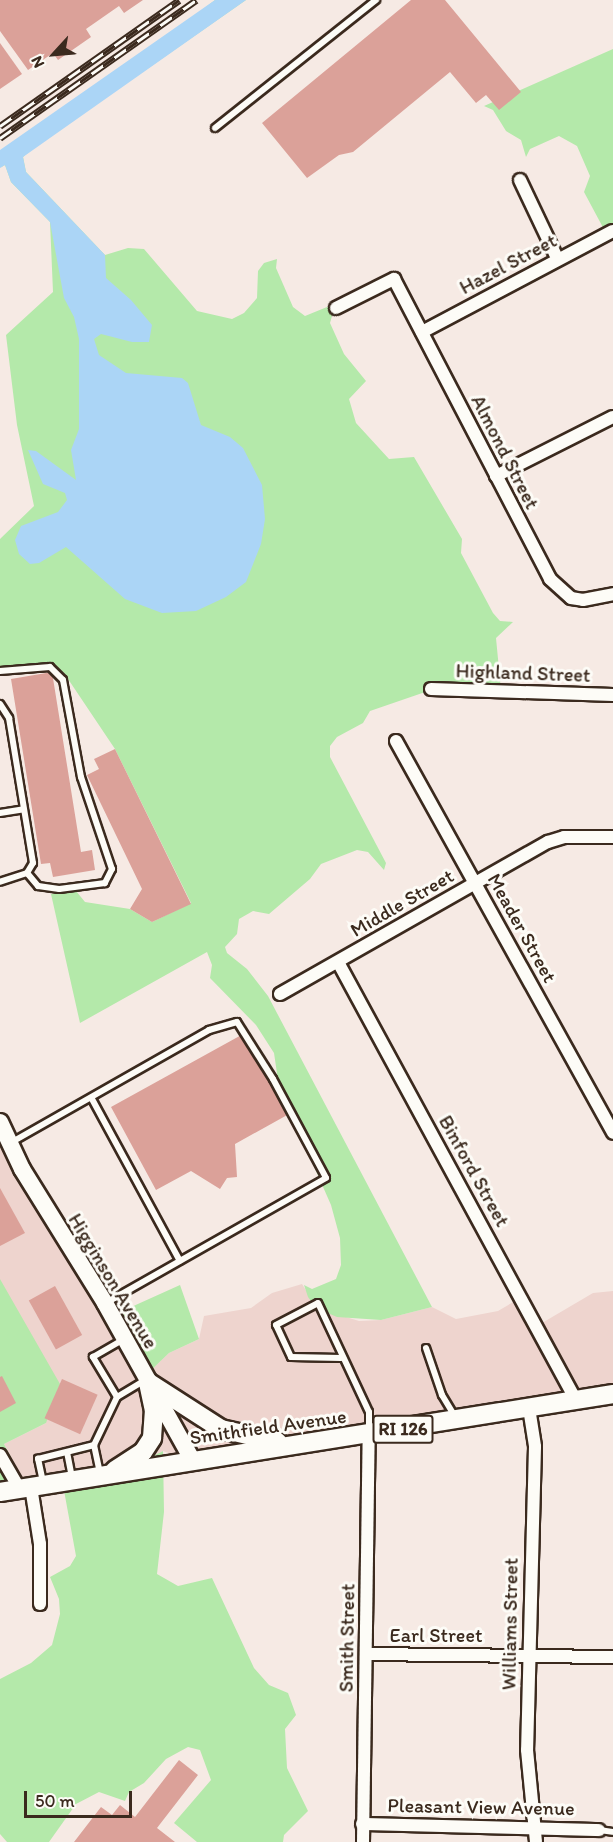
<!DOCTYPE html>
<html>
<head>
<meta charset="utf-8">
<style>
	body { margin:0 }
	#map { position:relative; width:613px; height:1842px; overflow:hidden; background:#f6eae4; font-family:Itim,sans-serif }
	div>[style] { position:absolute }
	.built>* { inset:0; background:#eed4ce }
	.green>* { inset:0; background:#b4e9aa }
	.water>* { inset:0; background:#abd5f6 }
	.building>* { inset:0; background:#dba199; transform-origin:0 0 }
	.roads { filter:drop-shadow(2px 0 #3b2a1e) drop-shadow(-2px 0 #3b2a1e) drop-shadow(0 2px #3b2a1e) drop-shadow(0 -2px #3b2a1e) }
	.lane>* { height:6px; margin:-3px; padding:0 3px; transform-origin:3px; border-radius:3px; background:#fdfcf7 }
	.street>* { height:12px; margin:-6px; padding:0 6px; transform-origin:6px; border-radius:6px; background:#fdfcf7 }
	.secondary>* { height:16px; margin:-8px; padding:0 8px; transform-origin:8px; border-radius:8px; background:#fdfcf7 }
	.primary>* { height:18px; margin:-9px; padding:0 9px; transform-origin:9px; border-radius:9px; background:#fdfcf7 }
	.rail>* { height:7px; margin-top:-3.5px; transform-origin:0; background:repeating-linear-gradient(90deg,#fdfcf7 0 14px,#3b2a1e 0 28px); box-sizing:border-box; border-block:2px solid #3b2a1e }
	span { translate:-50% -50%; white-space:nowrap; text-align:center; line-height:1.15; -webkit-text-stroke:6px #fdfcf7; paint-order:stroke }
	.shield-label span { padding:2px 4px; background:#fdfcf7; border:2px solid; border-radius:4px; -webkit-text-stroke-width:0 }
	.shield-label { font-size:18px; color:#3b2a1e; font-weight:700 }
	.street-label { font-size:20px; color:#3b2a1e }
	.north { position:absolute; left:24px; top:24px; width:60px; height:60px; -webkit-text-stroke:4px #fdfcf7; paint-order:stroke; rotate:244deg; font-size:16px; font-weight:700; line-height:24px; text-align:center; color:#3b2a1e }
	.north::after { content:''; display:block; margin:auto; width:21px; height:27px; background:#3b2a1e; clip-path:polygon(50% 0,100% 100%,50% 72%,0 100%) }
	.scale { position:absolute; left:24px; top:1791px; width:108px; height:27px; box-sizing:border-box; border:3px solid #3b2a1e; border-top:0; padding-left:8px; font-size:18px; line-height:21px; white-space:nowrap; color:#3b2a1e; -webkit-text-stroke:4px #fdfcf7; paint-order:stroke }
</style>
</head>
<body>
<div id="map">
	<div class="built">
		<i style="clip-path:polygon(0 1118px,148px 1373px,169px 1353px,199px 1339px,204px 1316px,251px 1308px,272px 1293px,302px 1284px,317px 1308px,359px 1321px,381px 1320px,432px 1307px,456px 1319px,498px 1311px,525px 1295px,542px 1323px,593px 1293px,613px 1291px,613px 1395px,191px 1461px,163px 1451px,144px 1461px,28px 1487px,4px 1444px,46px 1423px,0 1309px)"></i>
	</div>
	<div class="green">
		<i style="clip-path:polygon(215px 0,246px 0,32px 149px,23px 157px,26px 172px,105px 255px,128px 248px,144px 249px,197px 311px,232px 319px,244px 313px,257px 298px,258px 271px,264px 263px,277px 259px,276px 268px,293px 307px,305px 316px,327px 307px,334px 309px,330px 323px,344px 354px,366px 381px,349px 399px,356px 423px,389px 459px,414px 457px,462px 539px,461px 553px,493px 613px,500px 621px,513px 622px,496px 638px,501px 690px,434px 689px,370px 711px,363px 723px,337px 737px,330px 746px,330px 757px,386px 863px,384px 870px,368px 852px,357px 850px,321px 864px,310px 879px,269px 914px,253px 911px,239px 919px,237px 934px,225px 947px,227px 953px,247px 969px,268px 996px,432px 1307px,381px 1320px,337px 1317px,316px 1308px,308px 1297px,304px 1285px,312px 1289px,336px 1279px,341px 1265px,340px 1238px,331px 1205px,279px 1087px,274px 1053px,256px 1025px,210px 978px,212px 965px,207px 952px,80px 1023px,51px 894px,76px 891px,85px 902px,130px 909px,152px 922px,191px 903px,115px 749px,64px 673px,50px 667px,0 671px,0 539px,34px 506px,17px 425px,6px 335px,53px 292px,50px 222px,11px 182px,5px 165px,0 168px)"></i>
		<i style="clip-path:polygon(613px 49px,613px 232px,607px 235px,584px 192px,590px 176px,577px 146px,559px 136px,530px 149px,526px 157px,521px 140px,506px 131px,493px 110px,484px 106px)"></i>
		<i style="clip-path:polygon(0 1279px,60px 1384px,46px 1423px,4px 1444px,27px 1488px,0 1492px)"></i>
		<i style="clip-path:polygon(180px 1285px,199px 1339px,169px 1353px,145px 1376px,106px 1303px,129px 1308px)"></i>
		<i style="clip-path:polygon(163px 1451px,164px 1512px,157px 1574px,178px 1586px,212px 1578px,254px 1668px,269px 1685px,288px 1693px,296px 1715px,285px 1729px,287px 1768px,308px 1811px,284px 1835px,283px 1842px,197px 1842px,174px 1823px,211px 1780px,200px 1750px,188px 1747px,166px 1759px,144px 1783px,129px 1792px,125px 1801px,99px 1792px,76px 1804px,49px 1842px,7px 1842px,0 1834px,0 1679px,31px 1663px,52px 1645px,60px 1614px,59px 1599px,50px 1577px,70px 1566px,76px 1556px,63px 1485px,144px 1461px)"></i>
	</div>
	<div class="water">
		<i style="clip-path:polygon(215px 0,246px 0,23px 157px,26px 172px,105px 255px,106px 278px,131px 300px,152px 325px,149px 342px,132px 342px,101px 334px,94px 339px,99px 355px,126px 373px,182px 378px,188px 383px,201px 425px,230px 437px,243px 448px,262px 485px,265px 519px,261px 544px,246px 582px,226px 597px,196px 611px,162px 613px,125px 599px,66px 547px,39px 563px,30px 564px,19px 554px,15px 540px,21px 526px,58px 512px,67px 500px,65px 493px,43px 484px,28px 450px,36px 451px,76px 480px,71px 450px,79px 429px,79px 339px,74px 317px,64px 298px,50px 222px,11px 182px,5px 165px,0 168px,0 150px)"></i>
	</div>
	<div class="building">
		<i style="clip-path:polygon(0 0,143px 0,124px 13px,119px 6px,86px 29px,91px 37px,58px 60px,53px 53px,28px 70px,0 31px)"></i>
		<i style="clip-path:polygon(411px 0,445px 0,521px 92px,499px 110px,486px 95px,476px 103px,450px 72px,353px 152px,339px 155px,307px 178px,262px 123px)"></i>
		<i style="clip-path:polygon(0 43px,22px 74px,0 89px)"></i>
		<i style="clip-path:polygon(52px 672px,81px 852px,92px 850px,95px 870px,53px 877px,50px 863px,41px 864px,11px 679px)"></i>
		<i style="clip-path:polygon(115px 749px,191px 904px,152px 922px,130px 909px,142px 889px,87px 775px,99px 769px,94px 759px)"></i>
		<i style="clip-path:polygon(245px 1033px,289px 1114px,235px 1144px,237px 1177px,227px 1178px,220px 1189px,191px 1171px,156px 1190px,111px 1107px)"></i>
		<i style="clip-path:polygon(0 1188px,25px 1233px,0 1246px)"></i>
		<i style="left:55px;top:1286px;width:56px;height:30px;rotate:61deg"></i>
		<i style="clip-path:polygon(2px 1376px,16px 1403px,0 1412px,0 1377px)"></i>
		<i style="left:62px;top:1379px;width:39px;height:43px;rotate:24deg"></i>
		<i style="clip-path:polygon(179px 1760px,198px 1775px,157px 1828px,175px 1842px,74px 1842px,101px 1807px,112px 1815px,120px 1805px,135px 1817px)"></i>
	</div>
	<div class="roads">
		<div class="lane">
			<i style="left:215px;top:128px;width:206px;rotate:-38.5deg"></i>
			<i style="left:0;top:671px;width:50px;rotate:-4.6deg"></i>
			<i style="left:50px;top:667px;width:18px;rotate:45deg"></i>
			<i style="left:63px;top:680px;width:99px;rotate:79.5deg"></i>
			<i style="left:81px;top:777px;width:97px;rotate:71.4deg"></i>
			<i style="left:112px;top:869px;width:16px;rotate:117deg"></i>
			<i style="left:105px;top:883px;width:46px;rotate:172.6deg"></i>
			<i style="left:59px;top:889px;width:21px;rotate:-172deg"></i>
			<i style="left:38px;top:886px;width:17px;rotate:-130deg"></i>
			<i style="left:0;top:704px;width:17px;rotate:57deg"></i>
			<i style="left:9px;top:718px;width:147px;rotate:80.6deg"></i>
			<i style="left:33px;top:863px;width:12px;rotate:121deg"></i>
			<i style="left:27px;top:873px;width:28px;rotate:162deg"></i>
			<i style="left:0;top:813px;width:24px;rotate:-9deg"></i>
			<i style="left:92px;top:1099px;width:184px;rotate:61.5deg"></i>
			<i style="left:12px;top:1142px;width:227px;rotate:-29.6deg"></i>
			<i style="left:209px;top:1030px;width:29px;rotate:-16deg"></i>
			<i style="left:237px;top:1022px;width:67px;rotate:57.7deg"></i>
			<i style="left:273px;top:1079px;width:112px;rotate:61.8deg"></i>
			<i style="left:326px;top:1178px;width:253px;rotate:150.4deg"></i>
			<i style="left:426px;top:1348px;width:50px;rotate:71.2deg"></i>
			<i style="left:442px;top:1395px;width:26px;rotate:59deg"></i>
			<i style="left:341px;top:1358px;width:50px;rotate:-178.9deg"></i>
			<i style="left:291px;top:1357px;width:35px;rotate:-115deg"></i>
			<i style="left:276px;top:1325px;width:47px;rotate:-27.6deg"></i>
			<i style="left:318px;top:1303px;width:120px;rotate:64.9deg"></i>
			<i style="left:369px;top:1412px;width:18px;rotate:90deg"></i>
			<i style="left:117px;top:1397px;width:33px;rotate:-31deg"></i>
			<i style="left:94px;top:1445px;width:29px;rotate:78deg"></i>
			<i style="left:67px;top:1452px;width:26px;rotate:79deg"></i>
			<i style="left:43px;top:1482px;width:24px;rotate:-102deg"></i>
			<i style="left:38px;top:1459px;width:58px;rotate:-14deg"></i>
			<i style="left:94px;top:1445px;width:53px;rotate:-64.4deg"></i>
			<i style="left:117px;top:1397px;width:47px;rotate:-121deg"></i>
			<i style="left:93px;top:1357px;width:34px;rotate:-30deg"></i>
			<i style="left:599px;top:1830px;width:14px;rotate:8deg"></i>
		</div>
		<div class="street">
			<i style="left:520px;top:180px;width:86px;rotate:64.6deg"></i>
			<i style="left:336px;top:308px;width:65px;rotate:-26.6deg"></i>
			<i style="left:394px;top:279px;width:338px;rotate:62.5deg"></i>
			<i style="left:550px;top:579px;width:28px;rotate:42deg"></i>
			<i style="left:571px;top:598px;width:12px;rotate:9deg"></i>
			<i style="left:583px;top:600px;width:31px;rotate:-11deg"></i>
			<i style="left:422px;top:332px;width:216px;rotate:-27.9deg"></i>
			<i style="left:496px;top:476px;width:131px;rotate:-26.8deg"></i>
			<i style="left:431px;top:689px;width:182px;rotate:1.9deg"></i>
			<i style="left:396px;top:741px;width:448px;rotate:61deg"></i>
			<i style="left:338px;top:962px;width:498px;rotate:61.5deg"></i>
			<i style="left:280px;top:994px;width:308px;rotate:-29.6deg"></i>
			<i style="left:548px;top:842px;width:17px;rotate:-17deg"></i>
			<i style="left:564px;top:837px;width:49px"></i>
			<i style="left:529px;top:1408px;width:39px;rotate:81deg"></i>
			<i style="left:535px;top:1447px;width:303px;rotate:91.5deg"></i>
			<i style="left:527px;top:1750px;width:92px;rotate:84.4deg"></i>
			<i style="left:0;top:1455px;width:39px;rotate:60deg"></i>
			<i style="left:31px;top:1487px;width:58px;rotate:81deg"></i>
			<i style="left:40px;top:1544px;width:60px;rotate:90deg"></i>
			<i style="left:367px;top:1654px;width:246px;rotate:0.7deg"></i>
			<i style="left:362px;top:1824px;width:237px;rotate:1.5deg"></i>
			<i style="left:363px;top:1842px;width:407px;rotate:-89.2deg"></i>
		</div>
		<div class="secondary">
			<i style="left:0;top:1122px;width:52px;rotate:64.9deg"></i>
			<i style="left:22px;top:1169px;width:158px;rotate:58.2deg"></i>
			<i style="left:105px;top:1303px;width:181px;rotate:60.9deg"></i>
		</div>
		<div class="primary">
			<i style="left:148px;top:1382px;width:87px;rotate:32.8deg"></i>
			<i style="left:221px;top:1429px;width:58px;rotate:12.8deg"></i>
			<i style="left:115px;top:1470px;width:33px;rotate:-33deg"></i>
			<i style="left:143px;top:1452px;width:17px;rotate:-57deg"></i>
			<i style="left:152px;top:1438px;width:27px;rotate:-86deg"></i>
			<i style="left:154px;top:1411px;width:30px;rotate:-102deg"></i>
			<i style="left:0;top:1492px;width:621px;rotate:-9.08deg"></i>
		</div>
	</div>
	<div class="rail">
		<i style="left:0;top:126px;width:219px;rotate:-35.1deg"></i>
		<i style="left:0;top:138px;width:240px;rotate:-35.1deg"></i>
	</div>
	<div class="shield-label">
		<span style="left:403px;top:1429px">RI 126</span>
	</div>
	<div class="street-label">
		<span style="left:508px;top:264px;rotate:-28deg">Hazel Street</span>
		<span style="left:505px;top:452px;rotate:63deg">Almond Street</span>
		<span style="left:523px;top:673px;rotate:2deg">Highland Street</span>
		<span style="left:402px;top:903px;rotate:-30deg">Middle Street</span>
		<span style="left:522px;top:928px;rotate:61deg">Meader Street</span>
		<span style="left:474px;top:1171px;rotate:61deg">Binford Street</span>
		<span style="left:113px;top:1281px;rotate:59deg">Higginson Avenue</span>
		<span style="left:268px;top:1427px;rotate:-8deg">Smithfield Avenue</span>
		<span style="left:510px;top:1624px;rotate:-89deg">Williams Street</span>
		<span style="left:436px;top:1635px">Earl Street</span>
		<span style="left:347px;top:1638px;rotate:-89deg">Smith Street</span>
		<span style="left:481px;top:1807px;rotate:1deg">Pleasant View Avenue</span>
	</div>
	<div class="north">N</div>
	<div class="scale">50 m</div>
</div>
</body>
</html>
